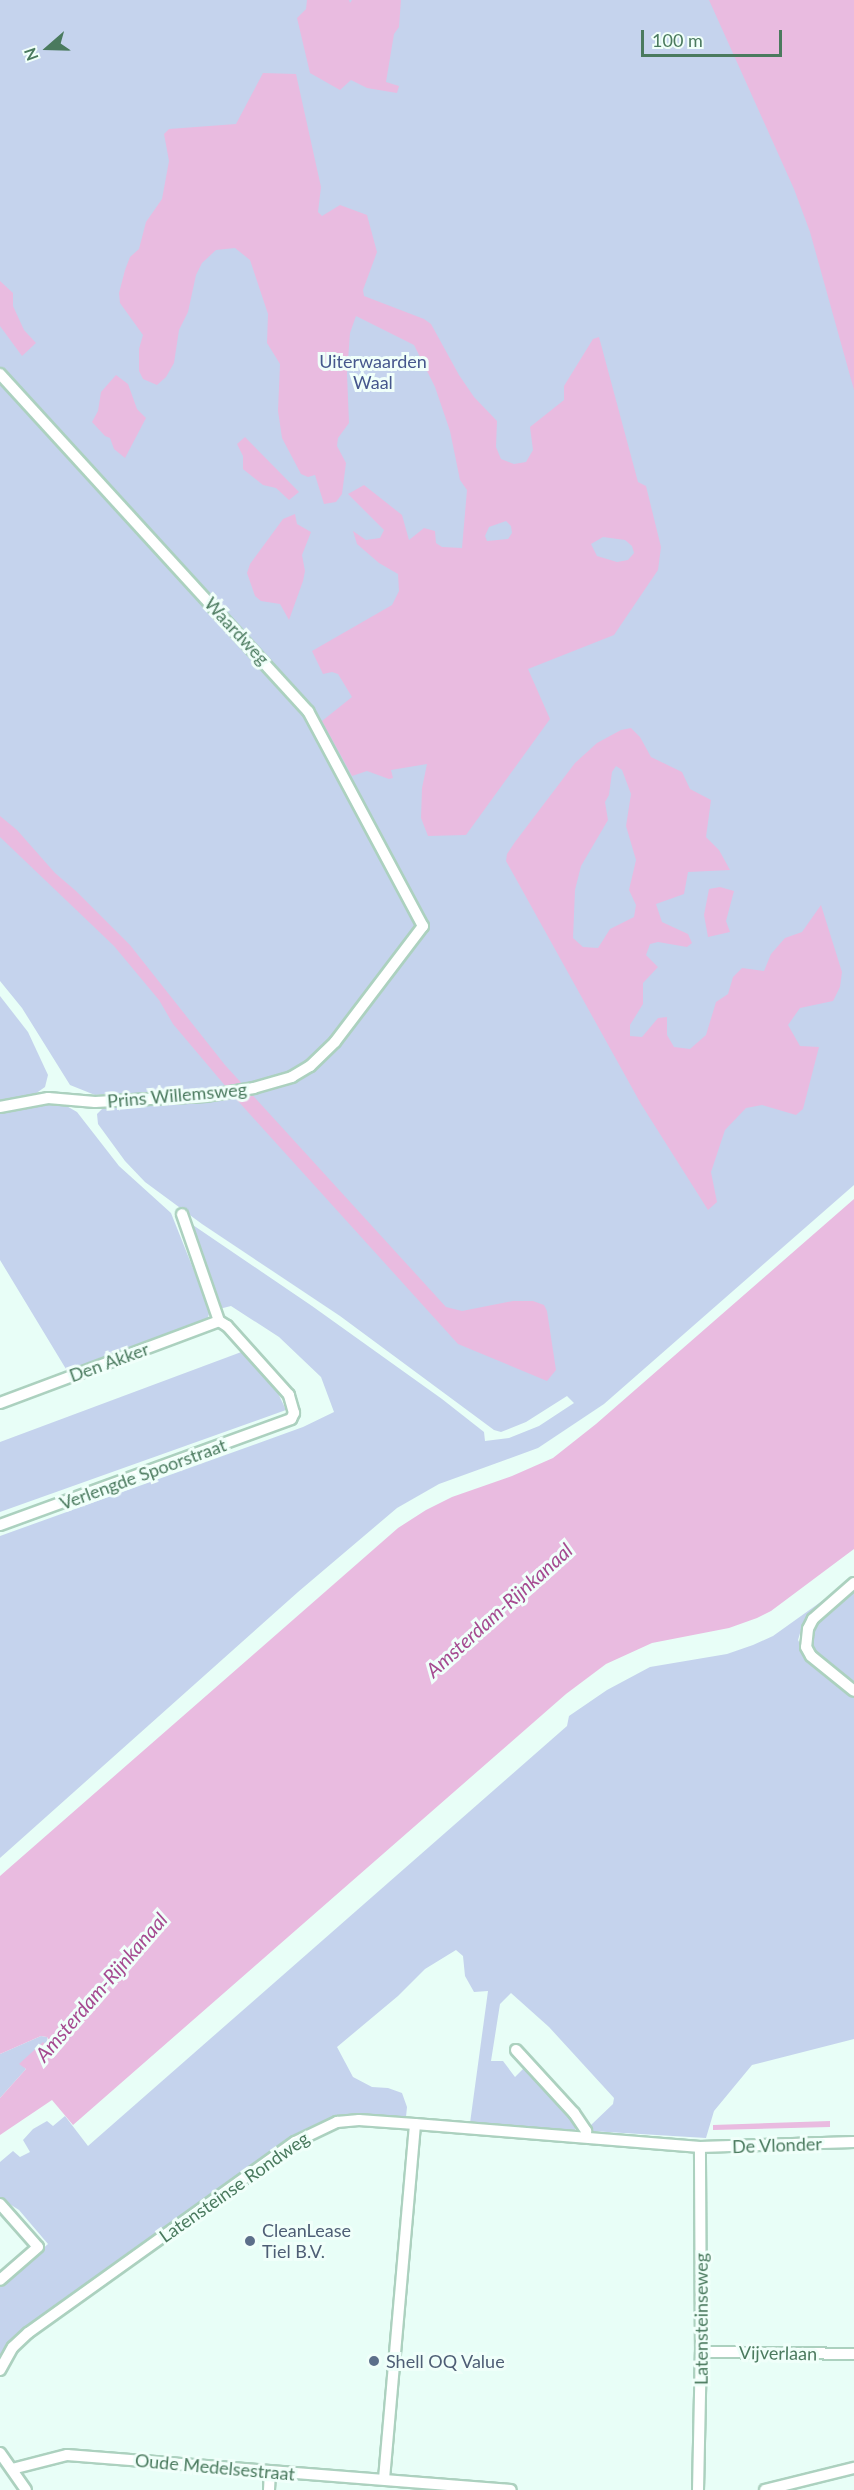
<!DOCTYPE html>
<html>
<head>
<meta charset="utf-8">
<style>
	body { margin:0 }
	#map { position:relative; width:854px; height:2490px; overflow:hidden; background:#e8fef7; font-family:Lato,sans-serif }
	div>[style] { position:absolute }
	.green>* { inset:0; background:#c5d3ed }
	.water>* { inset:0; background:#e9bbe0 }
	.roads { filter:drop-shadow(2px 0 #acd1bf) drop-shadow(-2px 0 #acd1bf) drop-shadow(0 2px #acd1bf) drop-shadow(0 -2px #acd1bf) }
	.minor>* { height:10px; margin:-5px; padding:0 5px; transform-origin:5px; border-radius:5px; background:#fff }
	.dots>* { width:16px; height:16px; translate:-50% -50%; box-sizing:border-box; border:3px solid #f0fffa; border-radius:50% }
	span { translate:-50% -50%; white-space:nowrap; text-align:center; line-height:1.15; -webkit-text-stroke:6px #f0fffa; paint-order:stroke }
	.park-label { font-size:18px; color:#46578d }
	.street-label { font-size:18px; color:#4a7a5e }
	.service-label { font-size:18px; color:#4e5e75 }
	.left { translate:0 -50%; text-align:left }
	.water-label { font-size:20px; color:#a54a90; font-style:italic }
	.north { position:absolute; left:18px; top:18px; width:60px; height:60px; -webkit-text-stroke:4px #f0fffa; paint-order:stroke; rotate:250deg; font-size:16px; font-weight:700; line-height:24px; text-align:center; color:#4a7a5e }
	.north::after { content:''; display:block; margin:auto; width:21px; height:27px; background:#4a7a5e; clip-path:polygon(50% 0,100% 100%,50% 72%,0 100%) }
	.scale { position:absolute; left:641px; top:30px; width:141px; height:27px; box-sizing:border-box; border:3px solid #4a7a5e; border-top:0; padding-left:8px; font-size:18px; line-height:21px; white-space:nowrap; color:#4a7a5e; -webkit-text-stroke:4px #f0fffa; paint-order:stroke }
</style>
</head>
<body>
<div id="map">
	<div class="green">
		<i style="clip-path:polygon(0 0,710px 0,854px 319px,854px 1185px,604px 1404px,538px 1448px,439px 1484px,397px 1508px,298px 1592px,0 1858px,0 1536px,303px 1427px,334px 1412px,321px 1377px,279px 1337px,231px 1306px,219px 1309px,187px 1221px,312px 1306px,442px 1399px,484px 1432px,485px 1441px,509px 1438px,539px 1426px,574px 1403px,567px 1396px,526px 1422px,501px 1432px,494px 1430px,340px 1316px,202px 1224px,145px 1182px,125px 1161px,98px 1124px,97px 1114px,103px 1108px,111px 1103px,122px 1102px,119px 1093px,95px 1095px,70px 1085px,22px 1008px,0 981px)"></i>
		<i style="clip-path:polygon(0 996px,28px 1032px,48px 1075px,45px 1087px,35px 1094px,0 1100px)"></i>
		<i style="clip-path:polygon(58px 1101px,77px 1112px,119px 1166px,171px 1213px,210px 1311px,207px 1320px,198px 1325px,69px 1374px,0 1260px,0 1109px)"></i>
		<i style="clip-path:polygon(244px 1351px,276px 1389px,286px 1410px,0 1512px,0 1442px)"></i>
		<i style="clip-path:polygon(854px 1590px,854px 1686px,813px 1654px,810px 1636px,815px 1621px)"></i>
		<i style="clip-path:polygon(836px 1591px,803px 1623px,798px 1640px,808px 1659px,854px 1696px,854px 2039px,752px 2065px,714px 2111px,706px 2138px,591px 2131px,591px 2125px,613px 2104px,614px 2098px,549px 2027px,511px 1993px,500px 2004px,491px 2061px,503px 2061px,515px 2077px,524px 2068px,576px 2126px,575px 2130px,470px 2123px,488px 1991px,474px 1992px,465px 1976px,463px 1956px,456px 1950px,425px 1969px,398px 1996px,337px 2047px,353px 2077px,372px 2087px,388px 2088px,402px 2093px,407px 2107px,406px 2117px,360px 2115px,339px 2117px,316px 2124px,18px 2333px,0 2357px,0 2287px,48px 2244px,19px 2210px,5px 2201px,0 2203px,0 2162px,13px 2151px,20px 2157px,30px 2152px,23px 2140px,33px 2129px,47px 2121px,53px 2126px,65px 2116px,88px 2146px,567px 1726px,569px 1716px,607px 1690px,650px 1667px,727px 1654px,753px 1645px,773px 1636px)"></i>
		<i style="clip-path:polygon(41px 2036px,47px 2037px,48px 2043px,46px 2045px,43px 2043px,23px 2066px,26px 2069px,0 2098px,0 2054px)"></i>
	</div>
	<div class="water">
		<i style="clip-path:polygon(307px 0,349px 0,350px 3px,352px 0,401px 0,399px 27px,394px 34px,386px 82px,399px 86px,397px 93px,367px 88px,351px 80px,340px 90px,310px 73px,297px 18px,306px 9px)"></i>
		<i style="clip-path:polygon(709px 0,854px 0,854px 390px,810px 232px,794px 189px)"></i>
		<i style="clip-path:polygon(evenodd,263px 73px,296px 74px,321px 187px,318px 212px,322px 216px,340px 205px,367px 215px,377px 252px,363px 290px,364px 296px,424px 319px,431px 324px,459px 375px,474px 397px,497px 421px,496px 447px,501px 459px,514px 464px,526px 462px,533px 450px,530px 427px,564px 400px,564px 386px,593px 339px,599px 337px,638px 482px,646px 486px,661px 547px,658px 570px,614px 635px,528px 669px,550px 719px,466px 835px,428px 836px,421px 818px,422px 788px,427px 764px,391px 770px,393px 778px,389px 779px,367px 771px,352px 776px,322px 721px,352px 697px,338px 674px,332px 672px,323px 674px,312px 651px,392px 605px,399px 591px,398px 574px,379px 563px,357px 544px,353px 531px,366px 540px,380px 538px,384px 530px,348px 494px,364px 485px,402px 515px,409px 540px,424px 528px,435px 531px,436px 543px,442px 547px,462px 548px,467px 490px,460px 480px,450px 431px,435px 387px,414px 345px,356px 316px,350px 333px,347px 374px,349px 423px,338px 438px,337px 446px,346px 463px,342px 494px,336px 502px,324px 504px,315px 475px,308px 477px,301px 474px,282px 438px,278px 411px,280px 364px,267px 343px,268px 314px,250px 260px,235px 248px,216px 250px,202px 263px,196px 275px,188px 312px,179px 330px,174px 363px,166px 377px,157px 385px,143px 379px,139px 371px,139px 349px,143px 335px,120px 303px,119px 293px,125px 270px,130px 257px,139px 249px,146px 222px,162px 199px,169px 161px,164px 134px,169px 129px,236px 124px,263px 73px,506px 521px,511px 526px,512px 533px,508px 539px,487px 541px,485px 536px,489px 527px,506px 521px,263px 73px,603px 537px,625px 540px,632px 546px,634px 553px,628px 560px,617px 562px,597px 556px,591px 544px,603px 537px)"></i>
		<i style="clip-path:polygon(0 281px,13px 293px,13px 306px,24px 330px,36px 343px,22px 356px,0 326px)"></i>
		<i style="clip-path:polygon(116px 375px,128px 384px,137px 409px,146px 418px,125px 458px,114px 449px,110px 438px,105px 436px,92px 422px,98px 411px,101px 392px)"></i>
		<i style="clip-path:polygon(245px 437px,299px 492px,289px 500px,276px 488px,263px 485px,243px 469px,243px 456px,237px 444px)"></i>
		<i style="clip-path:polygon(295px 514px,297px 524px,311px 532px,302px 555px,305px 571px,303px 581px,289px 620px,280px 604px,261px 601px,255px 596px,247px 573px,250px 564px,283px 519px)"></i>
		<i style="clip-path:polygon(evenodd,631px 728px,640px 737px,651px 757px,682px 772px,690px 789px,711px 800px,706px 837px,719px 850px,730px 870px,688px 872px,684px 894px,656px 904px,662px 922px,688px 934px,692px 943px,687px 947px,658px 942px,650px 944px,646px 955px,658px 967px,643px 983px,643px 1004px,630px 1025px,630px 1036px,642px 1037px,658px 1018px,667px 1017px,667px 1035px,674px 1047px,690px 1049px,706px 1035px,716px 1002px,728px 994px,733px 977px,742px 968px,764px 971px,771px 954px,785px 938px,802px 932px,821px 905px,842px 972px,840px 987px,833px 1001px,800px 1008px,788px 1025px,800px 1046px,819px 1047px,803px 1109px,796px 1115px,762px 1105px,746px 1108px,725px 1130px,711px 1172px,717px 1202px,708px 1210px,641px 1104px,506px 861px,507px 854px,515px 842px,575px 763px,597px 743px,621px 730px,631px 728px,616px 766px,622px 770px,631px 794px,626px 826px,636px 860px,629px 890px,636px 905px,634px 917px,610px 929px,598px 948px,583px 947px,573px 938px,575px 890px,581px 866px,608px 820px,605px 802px,609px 795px,612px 772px,616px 766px)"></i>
		<i style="clip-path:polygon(0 816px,17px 830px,55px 873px,76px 891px,130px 945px,225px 1065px,446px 1307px,462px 1311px,513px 1301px,533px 1301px,544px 1305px,547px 1311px,556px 1370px,547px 1381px,458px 1344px,238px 1101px,173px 1024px,159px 1000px,114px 946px,0 837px)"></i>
		<i style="clip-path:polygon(720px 887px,734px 891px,726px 921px,730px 932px,708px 937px,704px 915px,709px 889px)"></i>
		<i style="clip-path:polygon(854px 1199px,854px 1549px,771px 1611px,757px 1618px,729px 1628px,652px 1643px,606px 1664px,566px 1694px,73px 2125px,52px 2100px,0 2135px,0 2098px,26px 2069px,19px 2064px,43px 2042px,46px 2045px,49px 2041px,47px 2037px,41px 2036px,0 2054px,0 1876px,398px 1528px,426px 1510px,452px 1497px,512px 1476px,553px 1458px,596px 1424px)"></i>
		<i style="clip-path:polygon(830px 2121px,830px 2127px,713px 2130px,713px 2125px)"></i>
	</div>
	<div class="roads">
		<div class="minor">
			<i style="left:0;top:374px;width:457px;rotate:47.6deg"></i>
			<i style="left:308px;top:711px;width:244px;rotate:61.9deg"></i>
			<i style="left:423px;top:926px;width:146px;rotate:127.2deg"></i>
			<i style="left:335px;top:1042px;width:35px;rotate:136deg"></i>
			<i style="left:310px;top:1066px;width:21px;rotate:149deg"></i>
			<i style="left:292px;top:1077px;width:40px;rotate:164deg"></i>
			<i style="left:254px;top:1088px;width:49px;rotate:170.5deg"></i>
			<i style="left:206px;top:1096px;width:111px;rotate:176.9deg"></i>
			<i style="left:95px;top:1102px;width:47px;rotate:-175.1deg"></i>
			<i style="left:48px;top:1098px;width:49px;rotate:169.4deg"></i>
			<i style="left:0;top:1403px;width:234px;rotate:-20.5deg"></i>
			<i style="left:0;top:1525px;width:310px;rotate:-20deg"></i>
			<i style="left:291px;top:1419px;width:7px;rotate:-63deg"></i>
			<i style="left:294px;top:1413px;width:19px;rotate:-106deg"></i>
			<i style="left:289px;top:1395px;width:93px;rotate:-131.9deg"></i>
			<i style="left:227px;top:1326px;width:9px;rotate:-148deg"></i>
			<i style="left:219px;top:1321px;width:113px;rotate:-109.1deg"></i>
			<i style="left:854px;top:1583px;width:55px;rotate:138.7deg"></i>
			<i style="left:813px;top:1619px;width:11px;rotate:117deg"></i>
			<i style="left:808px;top:1629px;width:18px;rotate:96deg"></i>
			<i style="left:806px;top:1647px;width:10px;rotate:61deg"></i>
			<i style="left:811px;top:1656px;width:55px;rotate:39.1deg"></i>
			<i style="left:516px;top:2050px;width:86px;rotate:47.4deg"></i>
			<i style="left:574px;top:2113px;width:22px;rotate:56deg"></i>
			<i style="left:586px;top:2131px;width:5px;rotate:90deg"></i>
			<i style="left:0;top:2204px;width:57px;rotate:48.5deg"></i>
			<i style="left:38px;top:2247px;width:50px;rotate:139deg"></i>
			<i style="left:701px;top:2352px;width:153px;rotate:0.7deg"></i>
			<i style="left:0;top:2370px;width:26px;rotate:-61deg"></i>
			<i style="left:13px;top:2347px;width:21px;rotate:-43deg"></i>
			<i style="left:28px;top:2333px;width:328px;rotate:-35.6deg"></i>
			<i style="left:295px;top:2142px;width:47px;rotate:-25.5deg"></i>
			<i style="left:337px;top:2122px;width:22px;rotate:-5deg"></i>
			<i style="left:359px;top:2120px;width:56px;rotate:4.1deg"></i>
			<i style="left:415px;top:2124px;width:286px;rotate:4.6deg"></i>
			<i style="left:700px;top:2147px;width:154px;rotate:-1.9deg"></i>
			<i style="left:0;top:2453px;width:45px;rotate:54.9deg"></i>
			<i style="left:12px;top:2469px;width:57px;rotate:-14.3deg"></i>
			<i style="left:67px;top:2455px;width:445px;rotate:4.5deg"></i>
			<i style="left:384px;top:2479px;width:356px;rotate:-85deg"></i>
			<i style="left:269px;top:2490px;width:18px;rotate:-87deg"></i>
			<i style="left:698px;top:2490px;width:138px;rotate:-88.8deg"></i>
			<i style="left:701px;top:2352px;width:205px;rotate:-90.3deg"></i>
			<i style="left:765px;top:2490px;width:92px;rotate:-13.9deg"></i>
		</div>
	</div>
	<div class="dots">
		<i style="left:250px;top:2241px;background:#5c6f8a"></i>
		<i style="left:374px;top:2361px;background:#5c6f8a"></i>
	</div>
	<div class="park-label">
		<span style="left:373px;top:372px">Uiterwaarden<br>Waal</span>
	</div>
	<div class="street-label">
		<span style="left:237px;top:631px;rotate:47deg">Waardweg</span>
		<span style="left:177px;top:1095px;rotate:-5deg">Prins Willemsweg</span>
		<span style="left:109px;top:1362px;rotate:-20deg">Den Akker</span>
		<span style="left:143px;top:1474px;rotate:-20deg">Verlengde Spoorstraat</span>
		<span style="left:777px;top:2145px;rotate:-2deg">De Vlonder</span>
		<span style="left:234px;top:2187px;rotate:-35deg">Latensteinse Rondweg</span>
		<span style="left:701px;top:2319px;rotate:-90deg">Latensteinseweg</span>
		<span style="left:778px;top:2353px;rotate:1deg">Vijverlaan</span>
		<span style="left:215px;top:2467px;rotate:5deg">Oude Medelsestraat</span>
	</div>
	<div class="service-label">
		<span class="left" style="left:262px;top:2241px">CleanLease<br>Tiel B.V.</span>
		<span class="left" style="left:386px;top:2361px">Shell OQ Value</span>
	</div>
	<div class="water-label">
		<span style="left:499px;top:1610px;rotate:-42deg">Amsterdam-Rijnkanaal</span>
		<span style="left:101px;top:1987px;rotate:-49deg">Amsterdam-Rijnkanaal</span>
	</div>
	<div class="north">N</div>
	<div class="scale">100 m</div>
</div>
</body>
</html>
